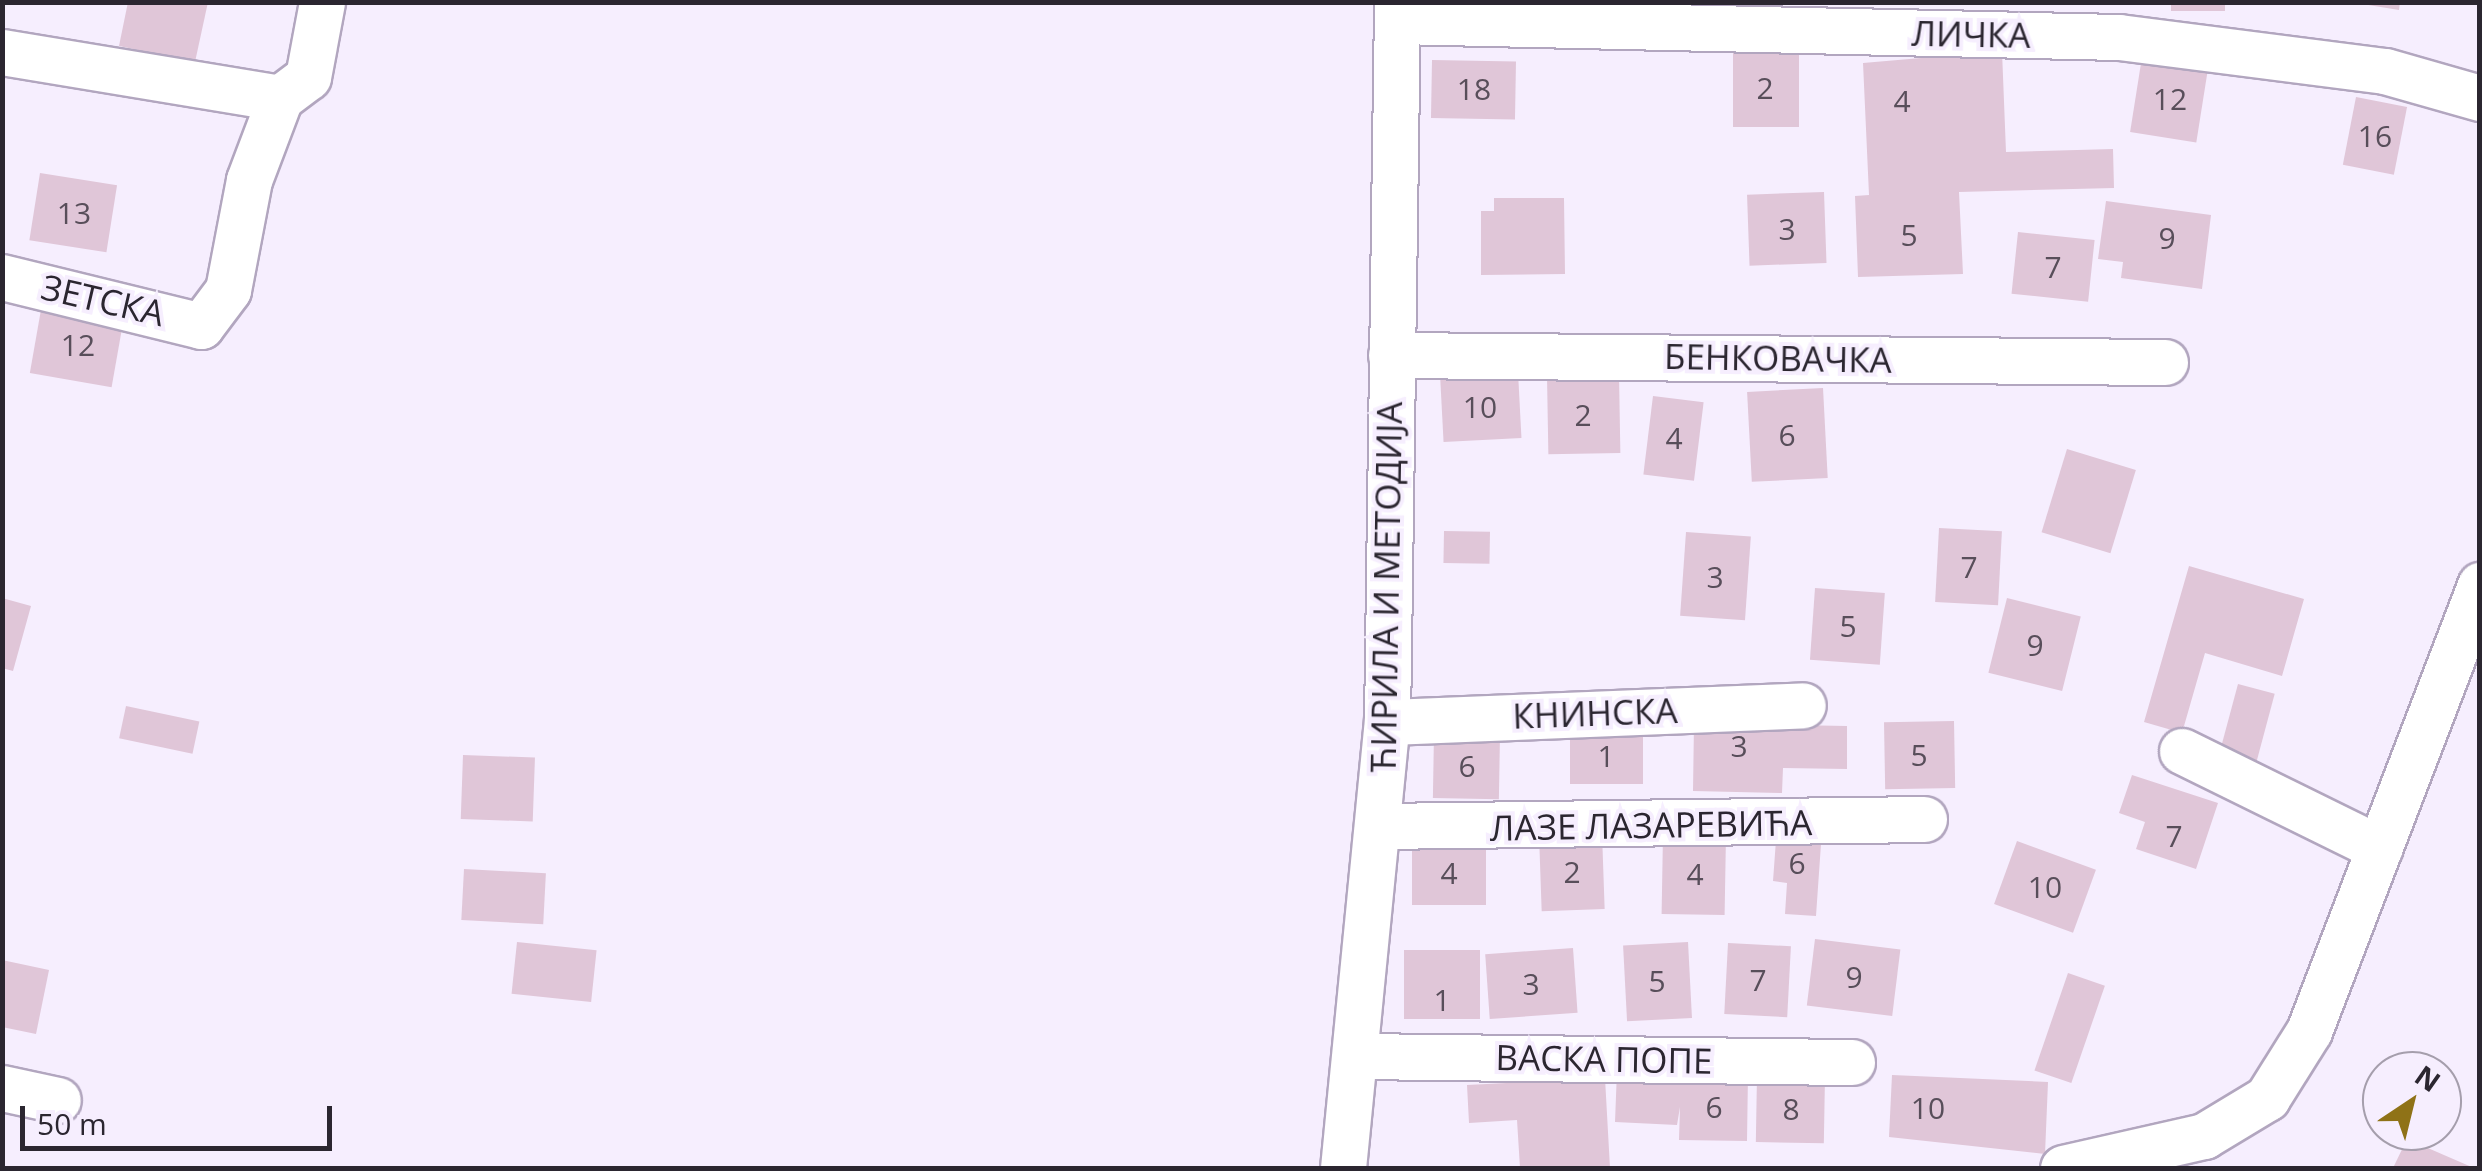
<!DOCTYPE html>
<html>
<head>
<meta charset="utf-8">
<style>
	body { margin:0 }
	#map { position:relative; width:2482px; height:1171px; overflow:hidden; background:#f6eefe; font-family:"Open Sans",sans-serif }
	div>[style] { position:absolute }
	.building>* { inset:0; background:#e0c6d8; transform-origin:0 0 }
	.roads { filter:drop-shadow(2px 0 #b2a6bf) drop-shadow(-2px 0 #b2a6bf) drop-shadow(0 2px #b2a6bf) drop-shadow(0 -2px #b2a6bf) }
	.minor>* { height:45px; margin:-22.5px; padding:0 22.5px; transform-origin:22.5px; border-radius:22.5px; background:#fff }
	span { translate:-50% -50%; white-space:nowrap; text-align:center; line-height:1.15; -webkit-text-stroke:8px #f6eefe; paint-order:stroke }
	.number-label { font-size:30px; color:#584e5a }
	.number-label span { -webkit-text-stroke-width:0 }
	.street-label { font-size:35px; color:#2b2630 }
	.frame { position:absolute; inset:0; border:5px solid #2b2630; pointer-events:none }
	.north { position:absolute; left:2362px; top:1051px; width:100px; height:100px; box-sizing:border-box; background:#f6eefe; border:2px solid #a59eac; border-radius:50%; rotate:35deg; font-size:28px; font-weight:700; line-height:40px; text-align:center; color:#2b2630 }
	.north::after { content:''; display:block; margin:auto; width:35px; height:45px; background:#8f7217; clip-path:polygon(50% 0,100% 100%,50% 72%,0 100%) }
	.scale { position:absolute; left:20px; top:1106px; width:312px; height:45px; box-sizing:border-box; border:5px solid #2b2630; border-top:0; padding-left:12px; font-size:30px; line-height:35px; white-space:nowrap; color:#2b2630; -webkit-text-stroke:8px #f6eefe; paint-order:stroke }
</style>
</head>
<body>
<div id="map">
	<div class="building">
		<i style="clip-path:polygon(128px 2px,208px 2px,195px 62px,119px 46px)"></i>
		<i style="left:2171px;top:2px;width:54px;height:9px"></i>
		<i style="clip-path:polygon(2350px 2px,2400px 2px,2399px 10px)"></i>
		<i style="left:1733px;top:48px;width:66px;height:79px"></i>
		<i style="clip-path:polygon(2002px 51px,2006px 152px,2113px 149px,2114px 188px,1959px 192px,1963px 274px,1858px 277px,1855px 196px,1869px 195px,1863px 63px)"></i>
		<i style="left:2142px;top:57px;width:67px;height:76px;rotate:9deg"></i>
		<i style="left:1432px;top:60px;width:84px;height:58px;rotate:1deg"></i>
		<i style="left:2356px;top:97px;width:52px;height:69px;rotate:11deg"></i>
		<i style="left:40px;top:173px;width:78px;height:68px;rotate:9deg"></i>
		<i style="left:1824px;top:192px;width:71px;height:77px;rotate:88deg"></i>
		<i style="clip-path:polygon(1494px 198px,1564px 198px,1565px 274px,1481px 275px,1481px 211px,1494px 211px)"></i>
		<i style="clip-path:polygon(2106px 201px,2211px 215px,2202px 289px,2121px 278px,2123px 262px,2098px 259px)"></i>
		<i style="left:2018px;top:232px;width:77px;height:62px;rotate:6deg"></i>
		<i style="left:42px;top:304px;width:83px;height:70px;rotate:10deg"></i>
		<i style="left:1518px;top:372px;width:66px;height:78px;rotate:87deg"></i>
		<i style="left:1619px;top:375px;width:78px;height:72px;rotate:89deg"></i>
		<i style="left:1823px;top:388px;width:90px;height:76px;rotate:87deg"></i>
		<i style="left:1653px;top:396px;width:51px;height:79px;rotate:7deg"></i>
		<i style="left:2067px;top:449px;width:72px;height:87px;rotate:17deg"></i>
		<i style="left:1939px;top:528px;width:63px;height:74px;rotate:3deg"></i>
		<i style="left:1444px;top:531px;width:46px;height:32px;rotate:1deg"></i>
		<i style="left:1686px;top:532px;width:65px;height:84px;rotate:4deg"></i>
		<i style="clip-path:polygon(2189px 566px,2304px 599px,2282px 676px,2205px 653px,2182px 733px,2144px 722px)"></i>
		<i style="left:1815px;top:588px;width:70px;height:72px;rotate:4deg"></i>
		<i style="clip-path:polygon(2px 598px,31px 606px,13px 671px,2px 668px)"></i>
		<i style="left:2007px;top:598px;width:76px;height:77px;rotate:14deg"></i>
		<i style="left:2238px;top:684px;width:38px;height:70px;rotate:15deg"></i>
		<i style="left:126px;top:706px;width:75px;height:33px;rotate:12deg"></i>
		<i style="left:1954px;top:721px;width:67px;height:70px;rotate:89deg"></i>
		<i style="clip-path:polygon(1694px 723px,1847px 726px,1847px 769px,1783px 768px,1782px 793px,1693px 791px)"></i>
		<i style="left:1570px;top:727px;width:73px;height:57px"></i>
		<i style="left:1434px;top:734px;width:66px;height:64px;rotate:1deg"></i>
		<i style="left:463px;top:755px;width:72px;height:64px;rotate:2deg"></i>
		<i style="clip-path:polygon(2132px 775px,2218px 803px,2196px 869px,2136px 849px,2145px 822px,2119px 813px)"></i>
		<i style="left:1602px;top:833px;width:76px;height:63px;rotate:88deg"></i>
		<i style="left:1663px;top:834px;width:63px;height:80px;rotate:1deg"></i>
		<i style="clip-path:polygon(1776px 840px,1821px 844px,1816px 916px,1785px 914px,1787px 883px,1773px 881px)"></i>
		<i style="left:1412px;top:841px;width:74px;height:64px"></i>
		<i style="left:2017px;top:841px;width:84px;height:67px;rotate:20deg"></i>
		<i style="left:464px;top:869px;width:82px;height:51px;rotate:3deg"></i>
		<i style="left:1815px;top:939px;width:86px;height:67px;rotate:7deg"></i>
		<i style="left:517px;top:942px;width:80px;height:52px;rotate:6deg"></i>
		<i style="left:1688px;top:942px;width:76px;height:65px;rotate:87deg"></i>
		<i style="left:1728px;top:943px;width:63px;height:71px;rotate:3deg"></i>
		<i style="left:1573px;top:948px;width:65px;height:88px;rotate:86deg"></i>
		<i style="left:1404px;top:950px;width:76px;height:69px"></i>
		<i style="clip-path:polygon(2px 960px,49px 970px,36px 1034px,2px 1027px)"></i>
		<i style="left:2068px;top:973px;width:39px;height:103px;rotate:19deg"></i>
		<i style="clip-path:polygon(1617px 1070px,1748px 1074px,1747px 1141px,1679px 1140px,1680px 1107px,1677px 1125px,1615px 1122px)"></i>
		<i style="left:1757px;top:1075px;width:68px;height:67px;rotate:1deg"></i>
		<i style="clip-path:polygon(1892px 1075px,2048px 1082px,2045px 1154px,1889px 1137px)"></i>
		<i style="clip-path:polygon(1605px 1078px,1610px 1168px,1520px 1168px,1517px 1120px,1469px 1123px,1467px 1085px)"></i>
		<i style="clip-path:polygon(2407px 1139px,2474px 1168px,2393px 1168px)"></i>
	</div>
	<div class="roads">
		<div class="minor">
			<i style="left:1397px;top:21px;width:722px;rotate:1.27deg"></i>
			<i style="left:2119px;top:37px;width:268px;rotate:7.3deg"></i>
			<i style="left:2385px;top:71px;width:99px;rotate:15.9deg"></i>
			<i style="left:2px;top:52px;width:282px;rotate:9.4deg"></i>
			<i style="left:280px;top:98px;width:35px;rotate:-37deg"></i>
			<i style="left:308px;top:77px;width:76px;rotate:-79.4deg"></i>
			<i style="left:2px;top:277px;width:205px;rotate:13.8deg"></i>
			<i style="left:201px;top:326px;width:45px;rotate:-53.1deg"></i>
			<i style="left:228px;top:290px;width:112px;rotate:-79.2deg"></i>
			<i style="left:249px;top:180px;width:88px;rotate:-69.3deg"></i>
			<i style="left:1391px;top:355px;width:774px;rotate:0.52deg"></i>
			<i style="left:1387px;top:722px;width:416px;rotate:-2.3deg"></i>
			<i style="left:2182px;top:751px;width:220px;rotate:26.2deg"></i>
			<i style="left:1378px;top:826px;width:546px;rotate:-0.73deg"></i>
			<i style="left:1357px;top:1056px;width:495px;rotate:0.7deg"></i>
			<i style="left:2px;top:1088px;width:57px;rotate:12.1deg"></i>
			<i style="left:1343px;top:1168px;width:448px;rotate:-84.4deg"></i>
			<i style="left:1387px;top:722px;width:720px;rotate:-89.2deg"></i>
			<i style="left:2063px;top:1168px;width:145px;rotate:-12.8deg"></i>
			<i style="left:2204px;top:1136px;width:74px;rotate:-31.1deg"></i>
			<i style="left:2267px;top:1098px;width:79px;rotate:-57.9deg"></i>
			<i style="left:2309px;top:1031px;width:478px;rotate:-69deg"></i>
		</div>
	</div>
	<div class="number-label">
		<span style="left:1765px;top:88px">2</span>
		<span style="left:1474px;top:89px">18</span>
		<span style="left:2170px;top:99px">12</span>
		<span style="left:1902px;top:101px">4</span>
		<span style="left:2375px;top:136px">16</span>
		<span style="left:74px;top:213px">13</span>
		<span style="left:1787px;top:229px">3</span>
		<span style="left:1909px;top:235px">5</span>
		<span style="left:2167px;top:238px">9</span>
		<span style="left:2053px;top:267px">7</span>
		<span style="left:78px;top:345px">12</span>
		<span style="left:1480px;top:407px">10</span>
		<span style="left:1583px;top:415px">2</span>
		<span style="left:1787px;top:435px">6</span>
		<span style="left:1674px;top:438px">4</span>
		<span style="left:1969px;top:567px">7</span>
		<span style="left:1715px;top:577px">3</span>
		<span style="left:1848px;top:626px">5</span>
		<span style="left:2035px;top:645px">9</span>
		<span style="left:1739px;top:746px">3</span>
		<span style="left:1919px;top:755px">5</span>
		<span style="left:1606px;top:756px">1</span>
		<span style="left:1467px;top:766px">6</span>
		<span style="left:2174px;top:836px">7</span>
		<span style="left:1797px;top:863px">6</span>
		<span style="left:1572px;top:872px">2</span>
		<span style="left:1449px;top:873px">4</span>
		<span style="left:1695px;top:874px">4</span>
		<span style="left:2045px;top:887px">10</span>
		<span style="left:1854px;top:977px">9</span>
		<span style="left:1758px;top:980px">7</span>
		<span style="left:1657px;top:981px">5</span>
		<span style="left:1531px;top:984px">3</span>
		<span style="left:1442px;top:1000px">1</span>
		<span style="left:1714px;top:1107px">6</span>
		<span style="left:1928px;top:1108px">10</span>
		<span style="left:1791px;top:1109px">8</span>
	</div>
	<div class="street-label">
		<span style="left:1971px;top:34px;rotate:1deg">ЛИЧКА</span>
		<span style="left:103px;top:300px;rotate:13deg">ЗЕТСКА</span>
		<span style="left:1778px;top:358px;rotate:1deg">БЕНКОВАЧКА</span>
		<span style="left:1386px;top:587px;rotate:-89deg">ЋИРИЛА И МЕТОДИЈА</span>
		<span style="left:1595px;top:713px;rotate:-2deg">КНИНСКА</span>
		<span style="left:1651px;top:825px;rotate:-1deg">ЛАЗЕ ЛАЗАРЕВИЋА</span>
		<span style="left:1604px;top:1059px;rotate:1deg">ВАСКА ПОПЕ</span>
	</div>
	<div class="frame"></div>
	<div class="north">N</div>
	<div class="scale">50 m</div>
</div>
</body>
</html>
